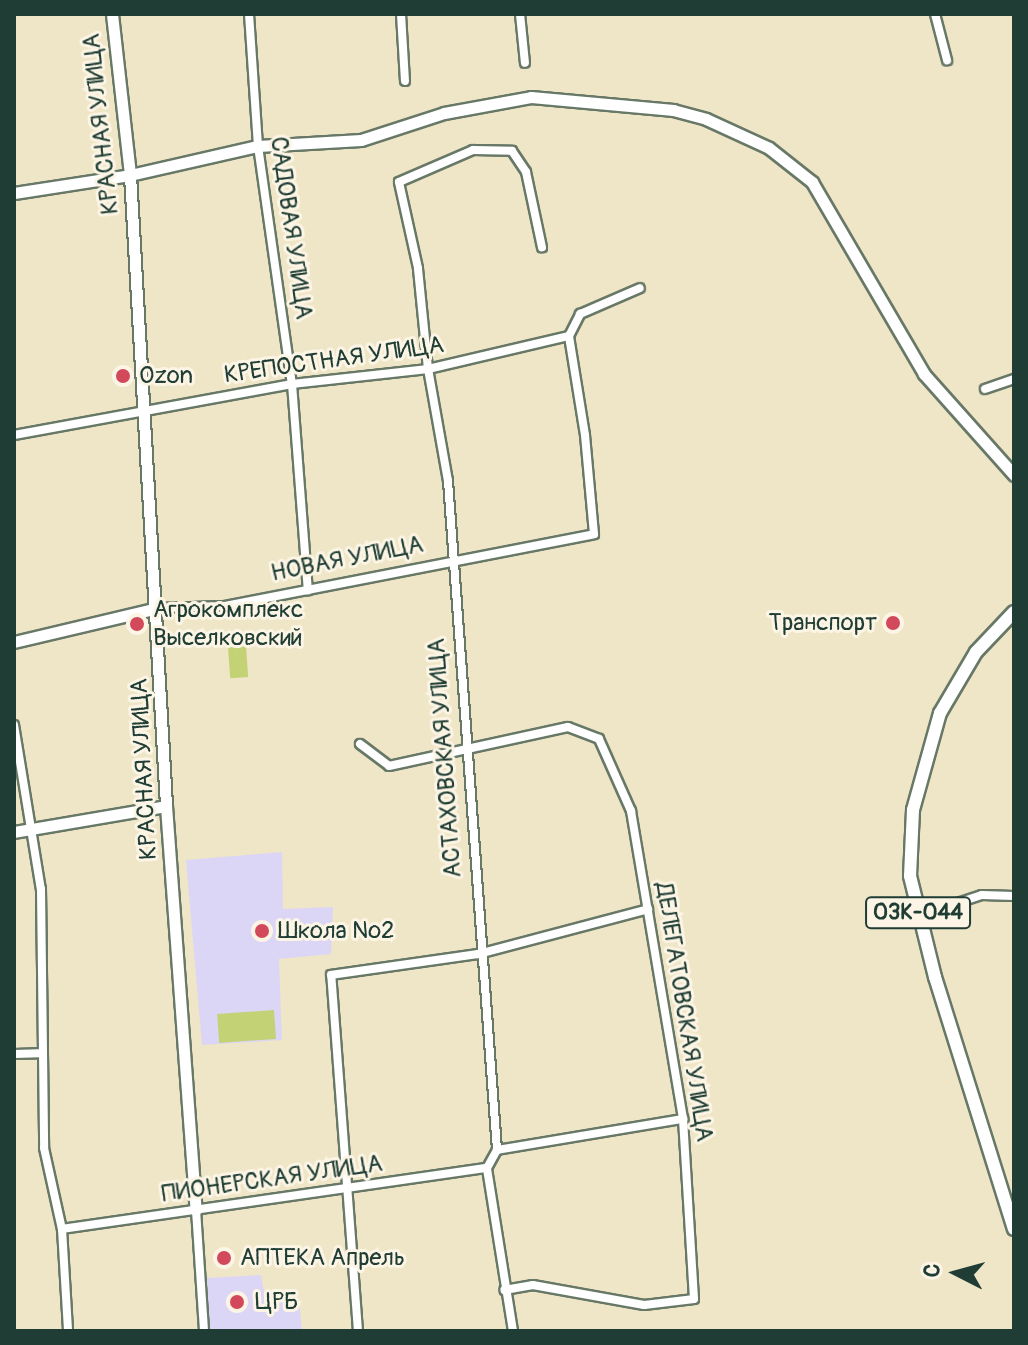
<!DOCTYPE html>
<html>
<head>
<meta charset="utf-8">
<style>
	body { margin:0 }
	#map { position:relative; width:1028px; height:1345px; overflow:hidden; background:#efe5c7; font-family:Pangolin,sans-serif }
	div>[style] { position:absolute }
	.built>* { inset:0; background:#dcd6f6 }
	.green>* { inset:0; background:#c2d275; transform-origin:0 0 }
	.roads { filter:drop-shadow(2px 0 #687867) drop-shadow(-2px 0 #687867) drop-shadow(0 2px #687867) drop-shadow(0 -2px #687867) }
	.street>* { height:8px; margin:-4px; padding:0 4px; transform-origin:4px; border-radius:4px; background:#fff }
	.secondary>* { height:11px; margin:-5.5px; padding:0 5.5px; transform-origin:5.5px; border-radius:5.5px; background:#fff }
	.primary>* { height:12px; margin:-6px; padding:0 6px; transform-origin:6px; border-radius:6px; background:#fff }
	.dots>* { width:22px; height:22px; translate:-50% -50%; box-sizing:border-box; border:4px solid #fcf5e5; border-radius:50% }
	span { translate:-50% -50%; white-space:nowrap; text-align:center; line-height:1.15; -webkit-text-stroke:6px #fcf5e5; paint-order:stroke }
	.shield-label span { padding:2px 6px; background:#fcf5e5; border:2px solid; border-radius:6px; -webkit-text-stroke-width:0 }
	.shield-label { font-size:22px; color:#1f3d34; font-weight:700 }
	.street-label { font-size:24px; color:#1f3d34 }
	.poi-label { font-size:24px; color:#1f3d34 }
	.left { translate:0 -50%; text-align:left }
	.right { translate:-100% -50%; text-align:right }
	.frame { position:absolute; inset:0; border:16px solid #1f3d34; pointer-events:none }
	.north { position:absolute; left:916px; top:1233px; width:80px; height:80px; -webkit-text-stroke:6px #fcf5e5; paint-order:stroke; rotate:276deg; font-size:22px; font-weight:700; line-height:32px; text-align:center; color:#1f3d34 }
	.north::after { content:''; display:block; margin:auto; width:28px; height:36px; background:#1f3d34; clip-path:polygon(50% 0,100% 100%,50% 72%,0 100%) }
</style>
</head>
<body>
<div id="map">
	<div class="built">
		<i style="clip-path:polygon(282px 852px,283px 909px,333px 907px,331px 954px,279px 959px,282px 1040px,202px 1045px,186px 860px)"></i>
		<i style="clip-path:polygon(261px 1275px,266px 1303px,299px 1301px,302px 1331px,209px 1331px,207px 1278px)"></i>
	</div>
	<div class="green">
		<i style="left:246px;top:646px;width:31px;height:18px;rotate:86deg"></i>
		<i style="left:274px;top:1010px;width:29px;height:57px;rotate:86deg"></i>
	</div>
	<div class="roads">
		<div class="street">
			<i style="left:249px;top:14px;width:132px;rotate:86.1deg"></i>
			<i style="left:258px;top:146px;width:240px;rotate:81.9deg"></i>
			<i style="left:292px;top:384px;width:207px;rotate:85.6deg"></i>
			<i style="left:401px;top:14px;width:67px;rotate:86.6deg"></i>
			<i style="left:520px;top:14px;width:49px;rotate:84.2deg"></i>
			<i style="left:935px;top:14px;width:48px;rotate:75.4deg"></i>
			<i style="left:985px;top:389px;width:31px;rotate:-19deg"></i>
			<i style="left:14px;top:435px;width:283px;rotate:-10.4deg"></i>
			<i style="left:292px;top:384px;width:137px;rotate:-6.3deg"></i>
			<i style="left:428px;top:369px;width:145px;rotate:-13.2deg"></i>
			<i style="left:569px;top:336px;width:25px;rotate:-63deg"></i>
			<i style="left:580px;top:314px;width:65px;rotate:-23.4deg"></i>
			<i style="left:158px;top:608px;width:67px;rotate:-1.7deg"></i>
			<i style="left:225px;top:606px;width:376px;rotate:-11deg"></i>
			<i style="left:594px;top:534px;width:99px;rotate:-95.2deg"></i>
			<i style="left:585px;top:435px;width:100px;rotate:-99.2deg"></i>
			<i style="left:14px;top:725px;width:166px;rotate:80.7deg"></i>
			<i style="left:41px;top:889px;width:259px;rotate:89.3deg"></i>
			<i style="left:44px;top:1148px;width:83px;rotate:77.5deg"></i>
			<i style="left:62px;top:1229px;width:102px;rotate:86.6deg"></i>
			<i style="left:360px;top:744px;width:36px;rotate:37deg"></i>
			<i style="left:389px;top:766px;width:183px;rotate:-12.3deg"></i>
			<i style="left:568px;top:727px;width:33px;rotate:21deg"></i>
			<i style="left:599px;top:739px;width:79px;rotate:66deg"></i>
			<i style="left:631px;top:811px;width:312px;rotate:80.4deg"></i>
			<i style="left:683px;top:1119px;width:180px;rotate:86.5deg"></i>
			<i style="left:694px;top:1299px;width:50px;rotate:173.2deg"></i>
			<i style="left:644px;top:1305px;width:113px;rotate:-169.8deg"></i>
			<i style="left:533px;top:1285px;width:29px;rotate:170deg"></i>
			<i style="left:918px;top:916px;width:67px;rotate:-18.2deg"></i>
			<i style="left:982px;top:895px;width:32px;rotate:2deg"></i>
			<i style="left:14px;top:1054px;width:25px;rotate:-2deg"></i>
			<i style="left:497px;top:1150px;width:189px;rotate:-9.5deg"></i>
			<i style="left:196px;top:1210px;width:121px;rotate:86.2deg"></i>
			<i style="left:62px;top:1229px;width:429px;rotate:-8.2deg"></i>
			<i style="left:358px;top:1331px;width:357px;rotate:-94.3deg"></i>
			<i style="left:331px;top:975px;width:148px;rotate:-8.1deg"></i>
			<i style="left:478px;top:954px;width:176px;rotate:-14.8deg"></i>
			<i style="left:513px;top:1331px;width:165px;rotate:-99.1deg"></i>
			<i style="left:487px;top:1168px;width:21px;rotate:-61deg"></i>
			<i style="left:497px;top:1150px;width:671px;rotate:-94.19deg"></i>
			<i style="left:448px;top:481px;width:114px;rotate:-100.1deg"></i>
			<i style="left:428px;top:369px;width:101px;rotate:-95.7deg"></i>
			<i style="left:418px;top:268px;width:88px;rotate:-102.5deg"></i>
			<i style="left:399px;top:182px;width:81px;rotate:-23.4deg"></i>
			<i style="left:473px;top:150px;width:39px;rotate:1deg"></i>
			<i style="left:512px;top:151px;width:25px;rotate:56deg"></i>
			<i style="left:526px;top:172px;width:77px;rotate:78deg"></i>
		</div>
		<div class="secondary">
			<i style="left:112px;top:14px;width:162px;rotate:83.6deg"></i>
			<i style="left:130px;top:175px;width:632px;rotate:86.73deg"></i>
			<i style="left:166px;top:806px;width:405px;rotate:85.8deg"></i>
			<i style="left:14px;top:193px;width:117px;rotate:-8.8deg"></i>
			<i style="left:130px;top:175px;width:131px;rotate:-12.8deg"></i>
			<i style="left:258px;top:146px;width:103px;rotate:-3.3deg"></i>
			<i style="left:361px;top:140px;width:87px;rotate:-18deg"></i>
			<i style="left:444px;top:113px;width:88px;rotate:-10.4deg"></i>
			<i style="left:531px;top:97px;width:143px;rotate:5.2deg"></i>
			<i style="left:673px;top:110px;width:34px;rotate:15deg"></i>
			<i style="left:706px;top:119px;width:69px;rotate:24.7deg"></i>
			<i style="left:769px;top:148px;width:55px;rotate:38.3deg"></i>
			<i style="left:812px;top:182px;width:222px;rotate:59.7deg"></i>
			<i style="left:924px;top:374px;width:135px;rotate:48.3deg"></i>
			<i style="left:14px;top:642px;width:148px;rotate:-13.3deg"></i>
			<i style="left:14px;top:832px;width:154px;rotate:-9.7deg"></i>
		</div>
		<div class="primary">
			<i style="left:1014px;top:612px;width:55px;rotate:133.5deg"></i>
			<i style="left:976px;top:652px;width:71px;rotate:120.5deg"></i>
			<i style="left:940px;top:713px;width:101px;rotate:105.6deg"></i>
			<i style="left:913px;top:810px;width:66px;rotate:92.6deg"></i>
			<i style="left:910px;top:876px;width:104px;rotate:76.1deg"></i>
			<i style="left:935px;top:977px;width:264px;rotate:72.6deg"></i>
		</div>
	</div>
	<div class="dots">
		<i style="left:123px;top:376px;background:#d1495b"></i>
		<i style="left:893px;top:623px;background:#d1495b"></i>
		<i style="left:137px;top:624px;background:#d1495b"></i>
		<i style="left:262px;top:931px;background:#d1495b"></i>
		<i style="left:224px;top:1258px;background:#d1495b"></i>
		<i style="left:237px;top:1302px;background:#d1495b"></i>
	</div>
	<div class="shield-label">
		<span style="left:918px;top:913px">03К-044</span>
	</div>
	<div class="street-label">
		<span style="left:101px;top:124px;rotate:-96deg">КРАСНАЯ УЛИЦА</span>
		<span style="left:291px;top:228px;rotate:82deg">САДОВАЯ УЛИЦА</span>
		<span style="left:334px;top:360px;rotate:-8deg">КРЕПОСТНАЯ УЛИЦА</span>
		<span style="left:347px;top:559px;rotate:-11deg">НОВАЯ УЛИЦА</span>
		<span style="left:445px;top:758px;rotate:-94deg">АСТАХОВСКАЯ УЛИЦА</span>
		<span style="left:144px;top:769px;rotate:-93deg">КРАСНАЯ УЛИЦА</span>
		<span style="left:684px;top:1012px;rotate:81deg">ДЕЛЕГАТОВСКАЯ УЛИЦА</span>
		<span style="left:272px;top:1179px;rotate:-8deg">ПИОНЕРСКАЯ УЛИЦА</span>
	</div>
	<div class="poi-label">
		<span class="left" style="left:139px;top:376px">Ozon</span>
		<span class="left" style="left:153px;top:624px">Агрокомплекс<br>Выселковский</span>
		<span class="right" style="left:877px;top:623px">Транспорт</span>
		<span class="left" style="left:278px;top:931px">Школа №2</span>
		<span class="left" style="left:240px;top:1258px">АПТЕКА Апрель</span>
		<span class="left" style="left:255px;top:1302px">ЦРБ</span>
	</div>
	<div class="frame"></div>
	<div class="north">С</div>
</div>
</body>
</html>
